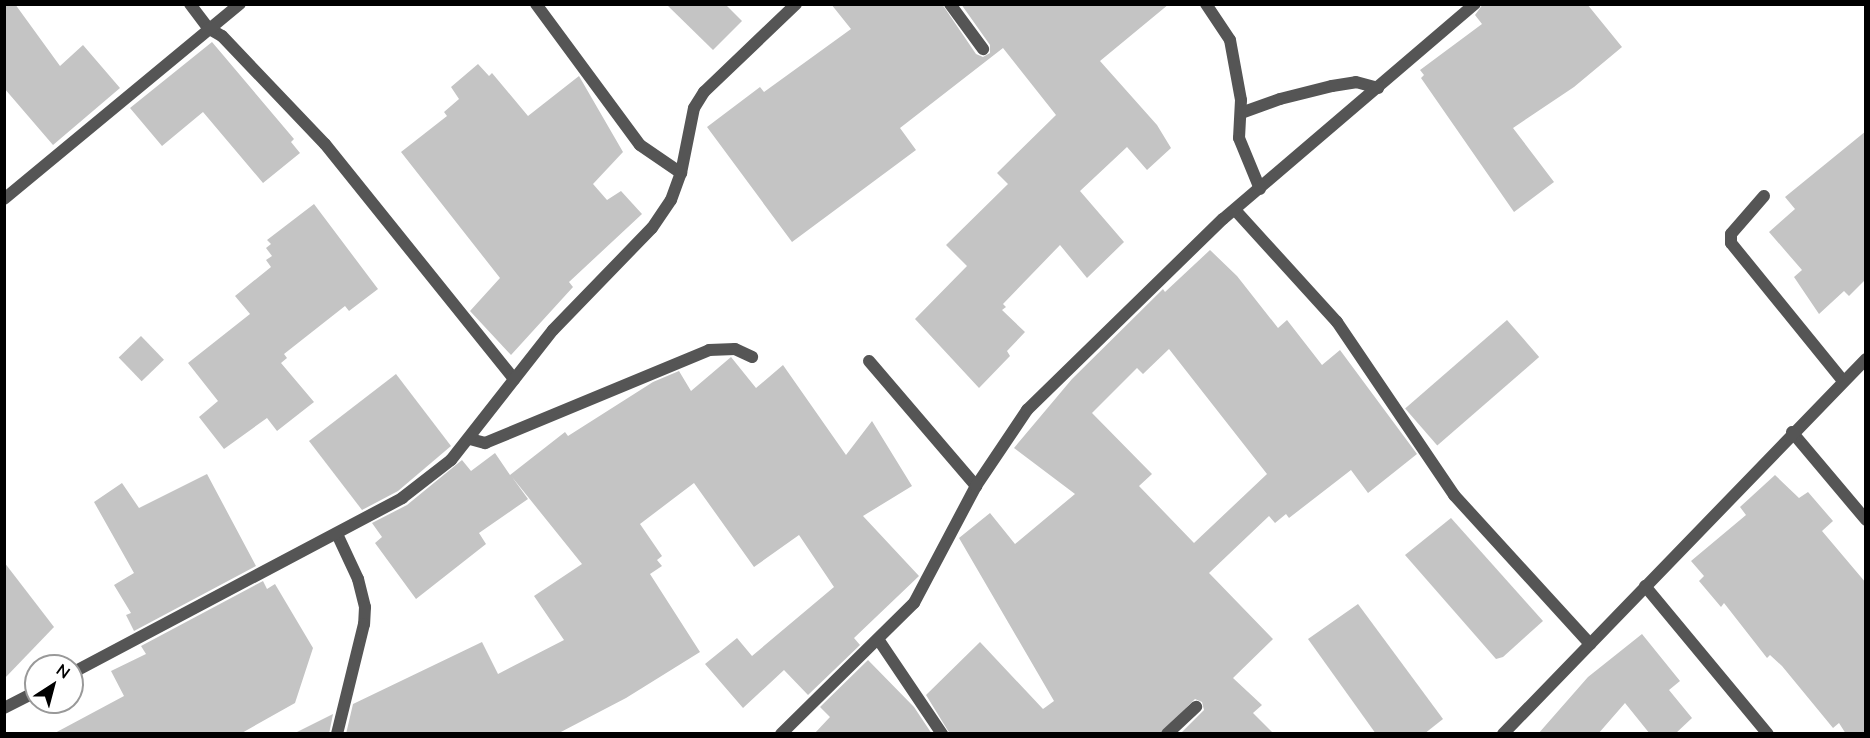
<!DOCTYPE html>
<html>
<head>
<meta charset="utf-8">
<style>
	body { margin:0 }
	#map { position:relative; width:1870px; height:738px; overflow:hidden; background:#fff; font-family:Mulish,sans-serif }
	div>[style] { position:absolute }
	.building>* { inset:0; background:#c4c4c4; transform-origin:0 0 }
	.service>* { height:12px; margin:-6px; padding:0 6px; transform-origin:6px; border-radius:6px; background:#555 }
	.minor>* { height:12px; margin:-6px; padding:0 6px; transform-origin:6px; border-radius:6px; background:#555 }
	span { translate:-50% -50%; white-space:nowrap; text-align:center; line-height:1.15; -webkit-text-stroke:4.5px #fff; paint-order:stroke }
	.frame { position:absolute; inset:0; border:6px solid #000; pointer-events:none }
	.north { position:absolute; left:24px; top:654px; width:60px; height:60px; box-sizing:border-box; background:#fff; border:2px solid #999; border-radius:50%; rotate:36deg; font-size:16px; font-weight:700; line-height:24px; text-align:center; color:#000 }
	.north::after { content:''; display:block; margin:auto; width:21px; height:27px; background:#000; clip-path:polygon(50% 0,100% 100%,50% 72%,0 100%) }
</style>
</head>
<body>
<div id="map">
	<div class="building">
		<i style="clip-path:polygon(4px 4px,15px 4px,60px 66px,83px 45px,120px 88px,53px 145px,4px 88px)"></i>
		<i style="clip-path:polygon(666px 4px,725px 4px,742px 21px,713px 50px)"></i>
		<i style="clip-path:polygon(831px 4px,942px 4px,976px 54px,983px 57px,990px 53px,990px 45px,961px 4px,1169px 4px,1100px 61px,1157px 125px,1171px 148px,1147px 170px,1127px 147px,1080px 191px,1124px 242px,1087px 278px,1060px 245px,1003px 304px,1006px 307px,1002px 310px,1025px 332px,1007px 351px,1010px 356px,979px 388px,915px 319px,967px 266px,946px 245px,1008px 184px,997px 173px,1056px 115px,1003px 48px,900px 128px,916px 150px,792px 242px,707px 127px,760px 87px,764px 92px,851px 29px)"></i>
		<i style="clip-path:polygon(1483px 4px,1587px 4px,1622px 47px,1574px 87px,1513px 128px,1554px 182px,1514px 212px,1421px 78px,1424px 75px,1420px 70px,1482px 24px,1475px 15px)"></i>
		<i style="clip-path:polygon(212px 42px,294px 139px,291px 142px,300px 153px,263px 183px,203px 112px,162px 146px,130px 108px)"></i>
		<i style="clip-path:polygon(478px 64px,489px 76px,492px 73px,528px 116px,579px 76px,623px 152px,593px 184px,607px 200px,621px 191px,642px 214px,569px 282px,573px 287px,511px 355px,470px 311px,500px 278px,401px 152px,447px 116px,444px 112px,459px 99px,451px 87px)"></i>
		<i style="clip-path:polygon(1866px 131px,1866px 279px,1849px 296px,1844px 291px,1819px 314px,1794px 277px,1802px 270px,1769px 232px,1795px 209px,1785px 197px)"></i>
		<i style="clip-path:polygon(314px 204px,378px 289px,349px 311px,345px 306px,284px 354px,287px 358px,281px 363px,314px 402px,277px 431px,267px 418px,224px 449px,199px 417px,218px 401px,188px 363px,250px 314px,235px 296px,271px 267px,266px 260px,272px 256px,266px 248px,271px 244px,267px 240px)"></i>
		<i style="clip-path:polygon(evenodd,1210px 250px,1237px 276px,1278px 328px,1287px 320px,1322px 365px,1340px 350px,1417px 454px,1368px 493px,1351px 470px,1289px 518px,1286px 514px,1275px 523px,1269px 516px,1209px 573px,1273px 639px,1233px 678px,1262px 705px,1253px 713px,1274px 734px,1180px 734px,1204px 710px,1202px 702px,1195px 699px,1159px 734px,950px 734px,926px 695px,980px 642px,1043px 709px,1054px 701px,959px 538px,990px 513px,1015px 544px,1075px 494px,1014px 448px,1072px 379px,1163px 289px,1165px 292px,1210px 250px,1169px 349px,1267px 474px,1194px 543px,1139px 486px,1152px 474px,1092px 413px,1137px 368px,1143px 374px,1169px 349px)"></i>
		<i style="left:1507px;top:320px;width:49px;height:135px;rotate:49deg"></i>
		<i style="left:141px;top:336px;width:33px;height:31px;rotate:46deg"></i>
		<i style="clip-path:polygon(731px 357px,756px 388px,783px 365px,846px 455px,872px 421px,912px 486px,863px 516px,919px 576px,854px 638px,860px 645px,808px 695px,784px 670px,743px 708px,705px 664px,737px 638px,752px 656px,834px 587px,799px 535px,754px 567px,694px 483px,640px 524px,662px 556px,657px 560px,662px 566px,650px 574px,700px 652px,626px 698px,557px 734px,346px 734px,353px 704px,482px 642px,498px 674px,564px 640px,534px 596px,582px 564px,512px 477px,528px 499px,479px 533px,486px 544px,416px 599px,375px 543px,382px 537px,372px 523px,407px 505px,462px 460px,471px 471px,495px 453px,510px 475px,565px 432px,568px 436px,653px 382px,679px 371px,691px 391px)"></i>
		<i style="clip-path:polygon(396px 374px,451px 446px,398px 491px,362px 510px,309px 441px)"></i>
		<i style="clip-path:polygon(207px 474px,256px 566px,134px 631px,126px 615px,131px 613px,114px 585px,134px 573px,94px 502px,122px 483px,139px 508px)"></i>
		<i style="clip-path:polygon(1775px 475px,1799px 498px,1808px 492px,1833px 521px,1822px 531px,1866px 583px,1866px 734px,1846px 734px,1839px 723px,1833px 728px,1782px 666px,1770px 655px,1767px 658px,1724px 603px,1721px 607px,1699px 581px,1704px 576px,1691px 561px,1746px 515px,1740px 507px)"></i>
		<i style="clip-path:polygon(1451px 518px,1543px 621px,1503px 657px,1496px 659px,1405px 555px)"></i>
		<i style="clip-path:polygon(4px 562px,54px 627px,4px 679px)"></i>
		<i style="clip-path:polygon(263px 581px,267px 589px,275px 584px,313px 648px,295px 703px,240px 734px,53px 734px,124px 696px,111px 671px,146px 654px,141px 646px)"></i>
		<i style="clip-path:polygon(1358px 604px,1443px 719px,1424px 734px,1376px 734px,1308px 639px)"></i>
		<i style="clip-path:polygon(1642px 634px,1680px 681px,1669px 690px,1692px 718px,1675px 734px,1650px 734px,1625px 703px,1598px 734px,1538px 734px,1588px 677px)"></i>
		<i style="clip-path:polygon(868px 660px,914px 707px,932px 734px,814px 734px,830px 717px,820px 707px)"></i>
		<i style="clip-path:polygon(333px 714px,329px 734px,293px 734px)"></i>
	</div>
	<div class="service">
		<i style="left:190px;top:4px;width:30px;rotate:53deg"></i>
		<i style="left:208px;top:28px;width:16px;rotate:30deg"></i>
		<i style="left:222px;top:36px;width:149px;rotate:46.4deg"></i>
		<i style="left:325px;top:144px;width:302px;rotate:51.2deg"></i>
		<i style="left:536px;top:4px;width:175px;rotate:53.6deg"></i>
		<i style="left:640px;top:145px;width:50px;rotate:34.3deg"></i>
		<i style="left:950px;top:4px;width:56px;rotate:53.7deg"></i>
		<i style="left:1206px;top:4px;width:43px;rotate:56.3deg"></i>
		<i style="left:1230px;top:40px;width:61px;rotate:79.6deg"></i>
		<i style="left:1241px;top:100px;width:38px;rotate:93deg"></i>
		<i style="left:1239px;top:138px;width:55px;rotate:67.6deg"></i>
		<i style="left:1241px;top:113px;width:41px;rotate:-19.7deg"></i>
		<i style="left:1280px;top:99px;width:54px;rotate:-14deg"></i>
		<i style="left:1332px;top:86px;width:24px;rotate:-9deg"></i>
		<i style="left:1356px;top:82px;width:23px;rotate:15deg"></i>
		<i style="left:1764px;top:196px;width:50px;rotate:131deg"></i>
		<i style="left:1731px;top:234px;width:9px;rotate:90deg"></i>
		<i style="left:1731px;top:243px;width:178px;rotate:50.9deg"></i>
		<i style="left:4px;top:199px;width:306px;rotate:-39.6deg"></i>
		<i style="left:869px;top:361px;width:165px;rotate:49.4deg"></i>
		<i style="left:1792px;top:432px;width:115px;rotate:49.9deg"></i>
		<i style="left:470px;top:439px;width:16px;rotate:15deg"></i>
		<i style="left:485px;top:443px;width:243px;rotate:-22.5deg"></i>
		<i style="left:709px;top:350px;width:26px;rotate:-2deg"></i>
		<i style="left:735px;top:349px;width:19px;rotate:25deg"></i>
		<i style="left:1645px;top:586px;width:192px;rotate:50.3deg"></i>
		<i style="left:878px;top:639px;width:115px;rotate:56deg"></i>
		<i style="left:1167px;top:734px;width:40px;rotate:-43deg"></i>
	</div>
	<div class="minor">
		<i style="left:1236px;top:211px;width:150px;rotate:47.7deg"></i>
		<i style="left:1337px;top:322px;width:209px;rotate:55.9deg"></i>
		<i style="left:1454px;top:495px;width:202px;rotate:47.6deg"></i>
		<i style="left:337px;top:534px;width:50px;rotate:65deg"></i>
		<i style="left:358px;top:579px;width:29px;rotate:76deg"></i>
		<i style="left:365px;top:607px;width:17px;rotate:93deg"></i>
		<i style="left:364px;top:624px;width:113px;rotate:103.8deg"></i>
		<i style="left:72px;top:673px;width:374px;rotate:-27.9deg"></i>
		<i style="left:402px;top:498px;width:62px;rotate:-37.8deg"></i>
		<i style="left:451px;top:460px;width:165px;rotate:-51.9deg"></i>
		<i style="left:553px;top:330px;width:142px;rotate:-45.9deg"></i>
		<i style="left:652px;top:228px;width:34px;rotate:-56deg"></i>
		<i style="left:671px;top:200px;width:29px;rotate:-70deg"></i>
		<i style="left:681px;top:173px;width:66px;rotate:-78.7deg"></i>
		<i style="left:694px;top:108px;width:19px;rotate:-58deg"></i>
		<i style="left:704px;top:92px;width:127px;rotate:-43.7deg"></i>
		<i style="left:4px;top:708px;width:36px;rotate:-27deg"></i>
		<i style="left:781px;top:734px;width:187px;rotate:-44.6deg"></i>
		<i style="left:914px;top:603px;width:132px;rotate:-62.1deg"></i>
		<i style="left:976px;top:486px;width:92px;rotate:-56.1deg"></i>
		<i style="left:1027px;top:410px;width:274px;rotate:-44.3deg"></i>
		<i style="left:1223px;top:219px;width:331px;rotate:-40.5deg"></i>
		<i style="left:1503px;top:734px;width:522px;rotate:-45.93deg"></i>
	</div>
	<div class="frame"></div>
	<div class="north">N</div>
</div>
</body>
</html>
